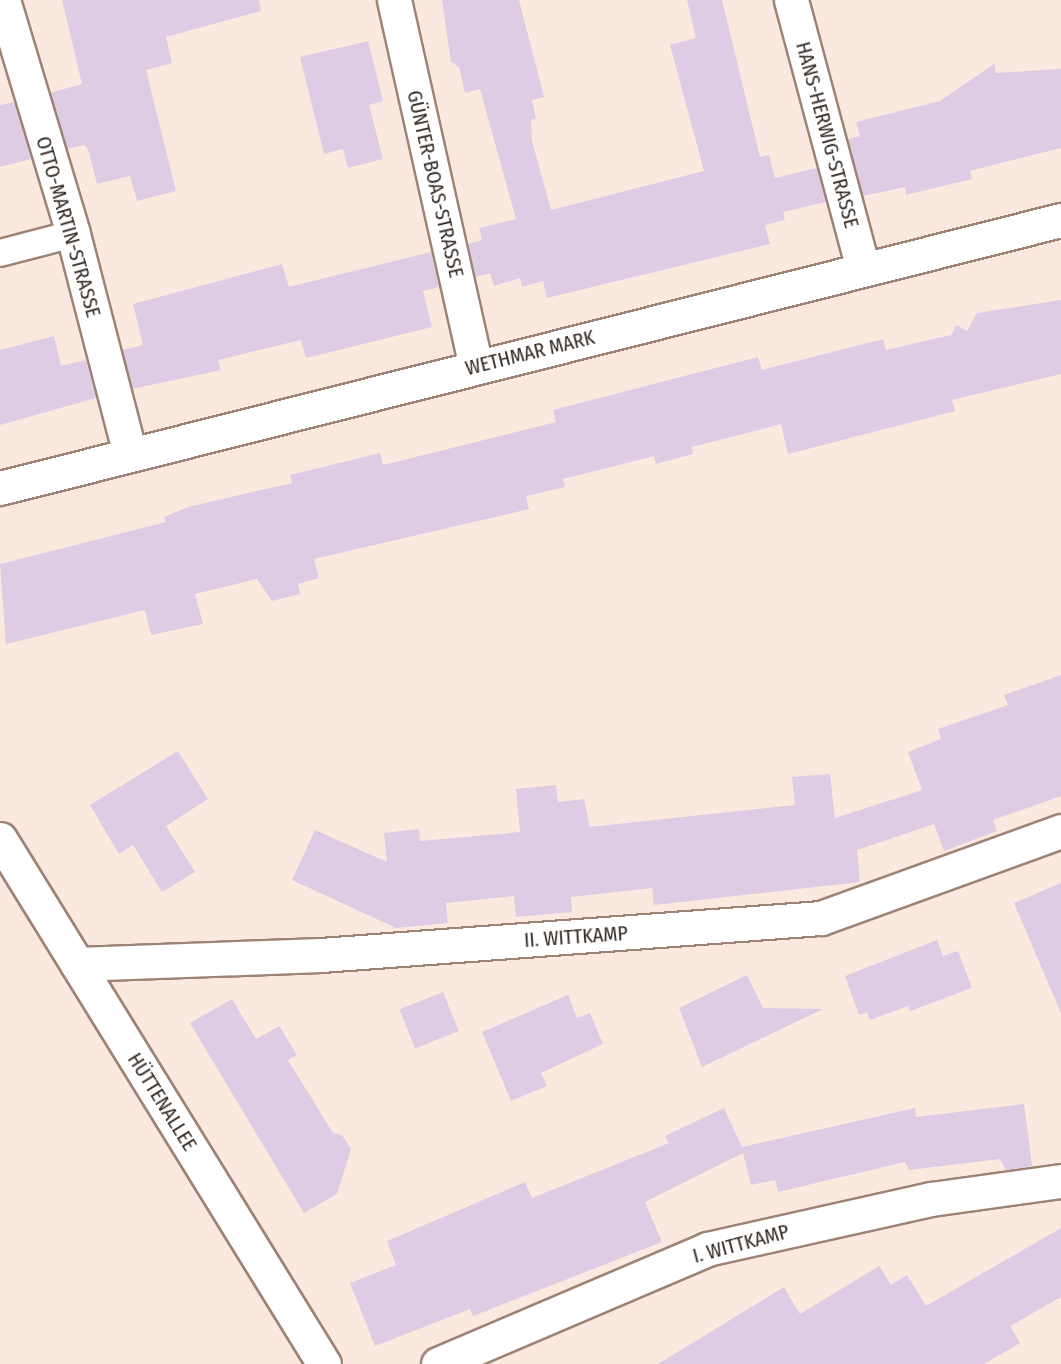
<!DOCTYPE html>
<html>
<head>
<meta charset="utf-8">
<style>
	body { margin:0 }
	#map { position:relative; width:1061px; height:1364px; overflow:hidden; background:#fbe9e0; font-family:"Fira Sans Condensed",sans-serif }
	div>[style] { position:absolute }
	.building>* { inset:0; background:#ddcce4; transform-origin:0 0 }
	.roads { filter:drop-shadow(2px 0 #9d8376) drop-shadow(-2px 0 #9d8376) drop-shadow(0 2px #9d8376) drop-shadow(0 -2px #9d8376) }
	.service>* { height:26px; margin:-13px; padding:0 13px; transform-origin:13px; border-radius:13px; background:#fff }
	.minor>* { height:33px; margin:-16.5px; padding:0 16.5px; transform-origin:16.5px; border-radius:16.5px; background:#fff }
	span { translate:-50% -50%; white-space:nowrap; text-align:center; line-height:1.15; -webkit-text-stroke:6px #fff; paint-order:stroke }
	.street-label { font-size:20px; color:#322822 }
</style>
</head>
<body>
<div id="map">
	<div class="building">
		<i style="clip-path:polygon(62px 0,259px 0,261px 11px,166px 37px,172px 63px,146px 70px,176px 191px,137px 201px,130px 176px,97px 184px,88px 149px,84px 145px,67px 149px,50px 93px,82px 84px)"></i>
		<i style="clip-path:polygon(442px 0,519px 0,544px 97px,532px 100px,536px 119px,531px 120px,532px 141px,551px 210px,704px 171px,670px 45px,696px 38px,687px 0,722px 0,760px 157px,769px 155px,775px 178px,817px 168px,826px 202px,783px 212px,785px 220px,765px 225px,770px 244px,547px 298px,543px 281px,522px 287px,520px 278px,494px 286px,490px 273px,475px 277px,468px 244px,482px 240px,479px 228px,516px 219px,480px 89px,465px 93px,459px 67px,451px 62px)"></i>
		<i style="clip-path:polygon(368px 41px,383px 101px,369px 105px,383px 159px,348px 168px,343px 149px,324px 154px,300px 57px)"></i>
		<i style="clip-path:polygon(994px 64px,996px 73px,1061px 69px,1061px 148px,970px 171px,972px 179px,934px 188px,906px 195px,905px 187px,863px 196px,848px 139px,860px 136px,856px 122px,940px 101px)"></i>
		<i style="clip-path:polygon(14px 102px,31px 159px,0 167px,0 105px)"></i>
		<i style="clip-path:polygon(431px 252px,439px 287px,423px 291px,432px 327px,306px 358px,301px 340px,218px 360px,221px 370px,132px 389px,122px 350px,143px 345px,133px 304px,282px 264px,289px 287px)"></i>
		<i style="clip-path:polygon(1061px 300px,1061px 374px,952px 400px,955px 411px,788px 454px,781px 424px,692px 447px,693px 454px,656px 464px,654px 456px,563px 479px,565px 487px,526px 496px,529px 509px,314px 559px,319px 578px,298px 584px,300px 594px,272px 601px,257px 579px,195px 594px,203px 624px,151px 635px,145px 610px,6px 644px,0 564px,166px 522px,164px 517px,188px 507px,292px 483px,290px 475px,380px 453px,383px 465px,556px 422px,553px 410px,758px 357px,762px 370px,883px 339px,886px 350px,951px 335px,956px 325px,967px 331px,977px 313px)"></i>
		<i style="clip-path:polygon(54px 336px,61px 366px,86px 360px,96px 398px,0 425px,0 350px)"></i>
		<i style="clip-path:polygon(1061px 675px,1061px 796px,993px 820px,997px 831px,944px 851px,934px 824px,857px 850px,860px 882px,654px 905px,652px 888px,571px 897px,572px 912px,516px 917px,514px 896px,446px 903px,448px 923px,396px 928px,292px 880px,315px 830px,387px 862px,384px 833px,419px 829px,420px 841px,520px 832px,516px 789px,556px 785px,558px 802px,584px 799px,590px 827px,795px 805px,792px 777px,830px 774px,835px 818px,922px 790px,908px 752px,941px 739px,938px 729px,1008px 705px,1004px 695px)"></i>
		<i style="clip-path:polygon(178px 751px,208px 799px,166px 826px,195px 872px,162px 892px,133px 845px,119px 854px,90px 805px)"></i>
		<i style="clip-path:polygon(1061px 883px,1061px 1013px,1014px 903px)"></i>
		<i style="clip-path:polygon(937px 940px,943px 956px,958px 951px,972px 988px,910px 1011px,908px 1006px,870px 1020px,867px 1012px,859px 1015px,845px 976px)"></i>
		<i style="clip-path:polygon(747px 975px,763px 1008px,823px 1009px,702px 1067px,679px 1008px)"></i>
		<i style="left:443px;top:992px;width:42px;height:47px;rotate:68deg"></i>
		<i style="clip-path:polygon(568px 995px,577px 1018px,590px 1013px,603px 1044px,541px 1073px,547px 1086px,511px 1101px,482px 1032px)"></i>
		<i style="clip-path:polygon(232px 999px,256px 1039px,279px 1026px,297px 1055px,288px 1060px,333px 1133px,342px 1135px,351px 1149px,337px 1194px,304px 1213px,190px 1023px)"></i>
		<i style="clip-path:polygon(1024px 1104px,1032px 1166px,1006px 1170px,1000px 1159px,909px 1170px,905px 1162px,778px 1192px,775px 1180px,751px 1185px,743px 1153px,645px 1202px,662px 1242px,473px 1316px,470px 1309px,375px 1346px,350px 1283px,396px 1265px,387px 1241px,525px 1182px,532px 1198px,669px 1143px,665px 1136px,724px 1108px,742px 1147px,915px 1108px,916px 1117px)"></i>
		<i style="clip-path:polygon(1061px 1228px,1061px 1297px,1010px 1326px,1020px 1343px,984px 1364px,658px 1364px,784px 1287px,800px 1314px,879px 1266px,891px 1285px,907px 1275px,926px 1306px)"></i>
	</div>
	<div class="roads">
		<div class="service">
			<i style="left:0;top:253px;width:75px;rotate:-14.6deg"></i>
		</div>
		<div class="minor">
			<i style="left:3px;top:0;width:244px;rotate:73.3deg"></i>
			<i style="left:73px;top:234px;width:228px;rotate:75.5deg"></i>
			<i style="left:394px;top:0;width:376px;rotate:77.4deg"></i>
			<i style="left:791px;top:0;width:278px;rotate:75deg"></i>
			<i style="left:0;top:488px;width:1094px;rotate:-14.18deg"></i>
			<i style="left:0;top:839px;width:617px;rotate:58.32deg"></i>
			<i style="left:77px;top:964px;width:244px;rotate:-2.1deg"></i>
			<i style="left:321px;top:955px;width:501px;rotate:-4.23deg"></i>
			<i style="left:821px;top:918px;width:255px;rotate:-19.9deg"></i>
			<i style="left:438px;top:1364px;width:293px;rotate:-23.1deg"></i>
			<i style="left:707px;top:1249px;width:230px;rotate:-12.6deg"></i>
			<i style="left:931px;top:1199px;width:131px;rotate:-7.9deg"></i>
		</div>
	</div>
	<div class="street-label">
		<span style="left:827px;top:135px;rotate:75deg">HANS-HERWIG-STRASSE</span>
		<span style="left:435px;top:184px;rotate:77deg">GÜNTER-BOAS-STRASSE</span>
		<span style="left:68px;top:227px;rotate:74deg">OTTO-MARTIN-STRASSE</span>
		<span style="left:530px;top:353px;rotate:-14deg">WETHMAR MARK</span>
		<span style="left:576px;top:937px;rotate:-4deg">II. WITTKAMP</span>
		<span style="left:162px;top:1102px;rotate:58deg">HÜTTENALLEE</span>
		<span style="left:741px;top:1244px;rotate:-15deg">I. WITTKAMP</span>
	</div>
</div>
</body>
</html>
